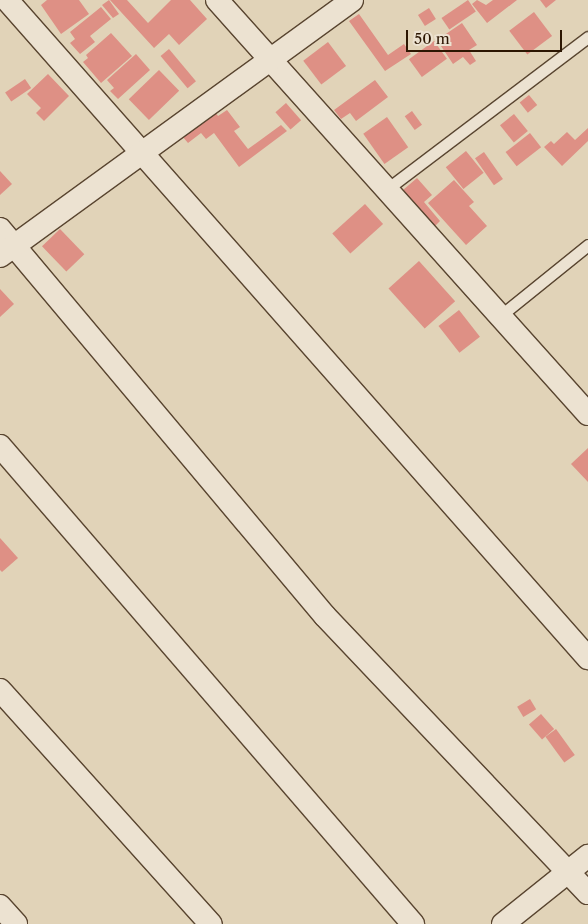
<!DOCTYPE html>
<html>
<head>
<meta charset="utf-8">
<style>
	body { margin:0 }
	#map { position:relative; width:588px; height:924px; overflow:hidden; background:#e1d3b8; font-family:"Libre Caslon Text",serif }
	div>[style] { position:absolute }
	.building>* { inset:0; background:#de9085; transform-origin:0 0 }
	.roads { filter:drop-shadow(1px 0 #594530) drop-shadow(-1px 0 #594530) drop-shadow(0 1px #594530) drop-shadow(0 -1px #594530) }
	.lane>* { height:11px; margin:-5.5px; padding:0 5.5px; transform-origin:5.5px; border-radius:5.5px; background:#ece2d1 }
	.street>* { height:22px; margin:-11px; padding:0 11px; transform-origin:11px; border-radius:11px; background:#ece2d1 }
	span { translate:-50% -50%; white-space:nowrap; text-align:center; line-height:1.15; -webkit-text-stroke:5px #ece2d1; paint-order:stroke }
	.scale { position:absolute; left:406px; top:30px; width:156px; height:22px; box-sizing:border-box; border:2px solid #2c1602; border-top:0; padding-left:6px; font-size:15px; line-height:18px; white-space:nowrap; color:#2c1602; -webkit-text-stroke:4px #ece2d1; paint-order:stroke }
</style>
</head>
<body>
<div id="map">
	<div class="building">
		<i style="clip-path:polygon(47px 0,79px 0,89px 14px,61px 34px,41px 5px)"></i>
		<i style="clip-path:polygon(109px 0,119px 14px,113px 18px,102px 5px)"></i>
		<i style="clip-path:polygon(110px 0,127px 0,148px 23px,171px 0,190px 0,207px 19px,179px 45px,169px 34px,154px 48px)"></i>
		<i style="left:468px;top:0;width:14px;height:32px;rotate:56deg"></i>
		<i style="clip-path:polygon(477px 0,486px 5px,493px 0,517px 0,487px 23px,472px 4px)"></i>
		<i style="clip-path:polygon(540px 0,556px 0,546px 8px)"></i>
		<i style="clip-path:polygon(101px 7px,111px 19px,90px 36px,95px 42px,80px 54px,70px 43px,75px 39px,70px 32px)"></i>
		<i style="left:429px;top:8px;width:13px;height:13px;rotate:58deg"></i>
		<i style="left:534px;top:12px;width:30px;height:31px;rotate:53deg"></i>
		<i style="clip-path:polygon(359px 14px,388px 55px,404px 44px,411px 54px,385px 71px,349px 21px)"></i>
		<i style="clip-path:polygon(462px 23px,477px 45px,469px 50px,476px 61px,470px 65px,463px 57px,453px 64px,437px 40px)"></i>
		<i style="clip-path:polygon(111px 33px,132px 56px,101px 83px,83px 62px,88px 58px,86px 55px)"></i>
		<i style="left:434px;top:41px;width:22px;height:31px;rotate:54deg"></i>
		<i style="left:328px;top:42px;width:30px;height:31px;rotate:53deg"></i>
		<i style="left:169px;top:49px;width:42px;height:11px;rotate:50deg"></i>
		<i style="clip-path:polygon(136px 54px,150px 70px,118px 99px,110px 91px,114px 88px,107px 80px)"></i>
		<i style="left:159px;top:70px;width:29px;height:42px;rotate:46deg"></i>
		<i style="clip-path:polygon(48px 74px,69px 96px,44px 121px,36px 113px,41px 108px,27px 94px)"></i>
		<i style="left:25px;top:79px;width:11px;height:24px;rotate:56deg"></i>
		<i style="clip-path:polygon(375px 80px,388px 97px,356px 121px,350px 113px,341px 119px,334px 110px)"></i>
		<i style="left:529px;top:95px;width:13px;height:12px;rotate:51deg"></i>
		<i style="left:286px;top:103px;width:23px;height:14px;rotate:49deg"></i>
		<i style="clip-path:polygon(227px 110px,240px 127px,234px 131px,248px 149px,281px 125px,287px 131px,239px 167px,214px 133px,206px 139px,201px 133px,188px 143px,182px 136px,215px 112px,218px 116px)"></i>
		<i style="left:412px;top:111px;width:17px;height:9px;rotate:54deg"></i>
		<i style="left:514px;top:114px;width:22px;height:18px;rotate:51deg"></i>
		<i style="left:387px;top:117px;width:37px;height:29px;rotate:55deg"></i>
		<i style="clip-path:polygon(588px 128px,588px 141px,562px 166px,544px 147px,551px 141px,554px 144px,567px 132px,575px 140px)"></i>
		<i style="left:530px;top:133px;width:18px;height:31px;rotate:52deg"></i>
		<i style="left:466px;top:151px;width:28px;height:26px;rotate:51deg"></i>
		<i style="left:484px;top:152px;width:33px;height:11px;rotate:55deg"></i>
		<i style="clip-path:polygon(0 171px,12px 184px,0 195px)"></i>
		<i style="clip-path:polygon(417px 178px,432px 195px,424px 202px,440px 221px,435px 226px,403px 190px)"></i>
		<i style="clip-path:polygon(454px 180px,474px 202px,469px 206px,487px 226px,466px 245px,428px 203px)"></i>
		<i style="left:365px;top:204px;width:27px;height:44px;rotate:48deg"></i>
		<i style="left:60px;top:229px;width:35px;height:25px;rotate:46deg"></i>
		<i style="left:419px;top:261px;width:54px;height:41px;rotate:48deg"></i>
		<i style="clip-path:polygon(0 289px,14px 304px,0 317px)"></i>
		<i style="left:459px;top:310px;width:34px;height:26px;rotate:52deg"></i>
		<i style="clip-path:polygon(588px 448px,588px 482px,571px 464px)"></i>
		<i style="clip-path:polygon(0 538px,18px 558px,2px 572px,0 570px)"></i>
		<i style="left:530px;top:699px;width:12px;height:15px;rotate:59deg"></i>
		<i style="left:541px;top:714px;width:20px;height:16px;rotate:49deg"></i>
		<i style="left:556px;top:729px;width:32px;height:13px;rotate:54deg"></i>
	</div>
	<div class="roads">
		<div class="lane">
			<i style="left:387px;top:189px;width:252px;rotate:-37.1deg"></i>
			<i style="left:500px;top:316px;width:113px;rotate:-38.9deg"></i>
		</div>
		<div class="street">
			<i style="left:7px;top:0;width:878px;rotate:48.56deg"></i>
			<i style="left:217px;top:0;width:556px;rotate:48.14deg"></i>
			<i style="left:0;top:229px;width:505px;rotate:49.98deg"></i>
			<i style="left:325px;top:616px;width:382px;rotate:46.5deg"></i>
			<i style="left:0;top:256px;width:435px;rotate:-36deg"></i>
			<i style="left:0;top:446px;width:632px;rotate:49.17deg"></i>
			<i style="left:0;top:690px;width:315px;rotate:48deg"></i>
			<i style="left:0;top:906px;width:24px;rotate:48deg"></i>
			<i style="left:503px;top:924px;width:109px;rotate:-38.7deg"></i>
		</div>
	</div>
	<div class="scale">50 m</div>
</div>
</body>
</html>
